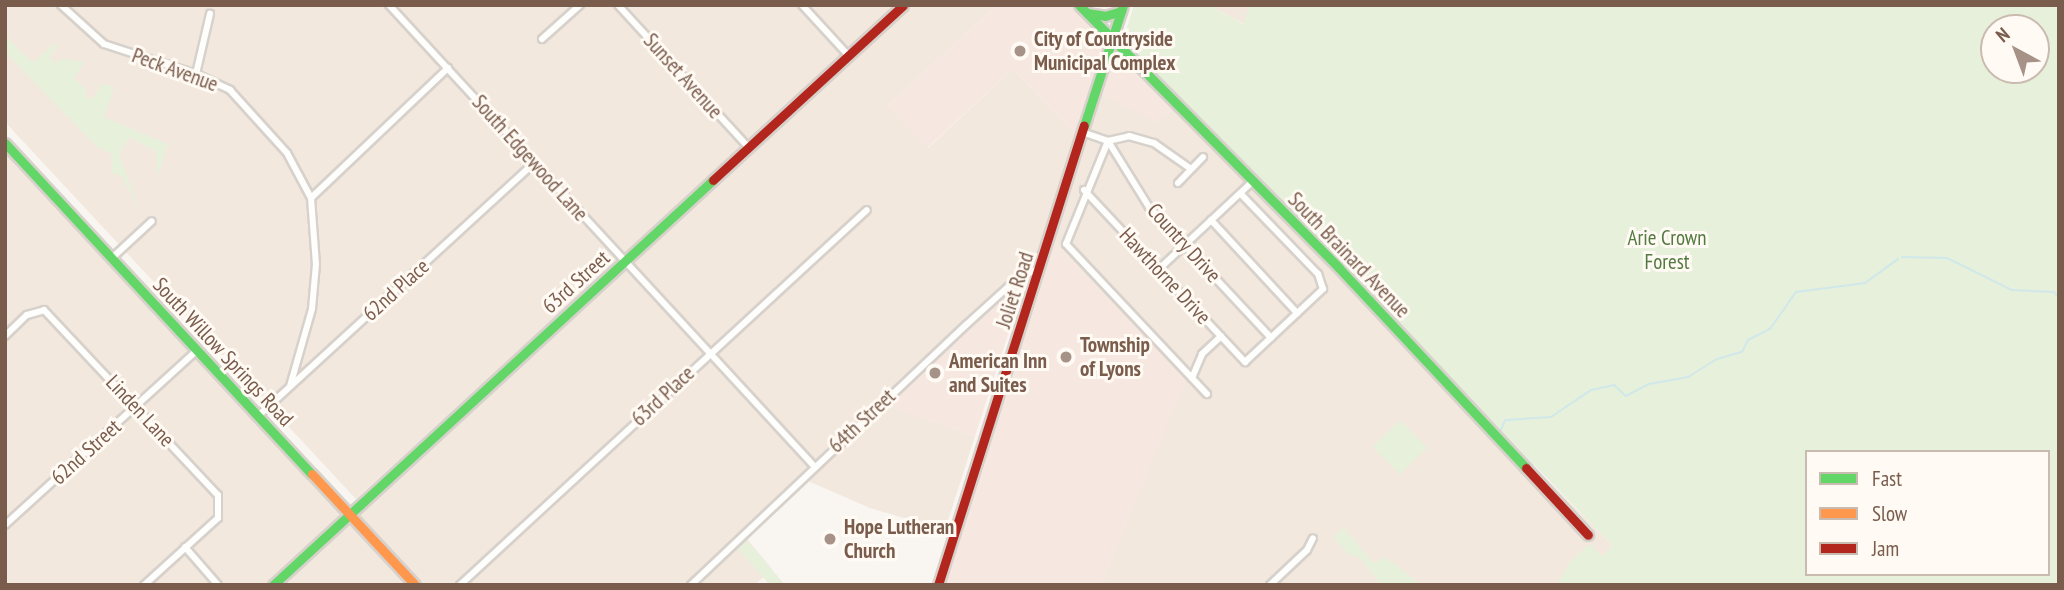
<!DOCTYPE html>
<html>
<head>
<meta charset="utf-8">
<style>
	body { margin:0 }
	#map { position:relative; width:2064px; height:590px; overflow:hidden; background:#f9f5f0; font-family:"PT Sans Narrow",sans-serif }
	div>[style] { position:absolute }
	.residential>* { inset:0; background:#f2e8de }
	.commercial>* { inset:0; background:#f6e8e1 }
	.green>* { inset:0; background:#e7f0db; transform-origin:0 0 }
	.stream>* { height:2px; margin:-1px; padding:0 1px; transform-origin:1px; border-radius:1px; background:#d0e8ea }
	.roads { filter:drop-shadow(2px 0 #d7d1cb) drop-shadow(-2px 0 #d7d1cb) drop-shadow(0 2px #d7d1cb) drop-shadow(0 -2px #d7d1cb) }
	.street>* { height:6px; margin:-3px; padding:0 3px; transform-origin:3px; border-radius:3px; background:#fefefd }
	.fast>* { height:9px; margin:-4.5px; padding:0 4.5px; transform-origin:4.5px; border-radius:4.5px; background:#63d668 }
	.slow>* { height:9px; margin:-4.5px; padding:0 4.5px; transform-origin:4.5px; border-radius:4.5px; background:#ff974d }
	.jam>* { height:9px; margin:-4.5px; padding:0 4.5px; transform-origin:4.5px; border-radius:4.5px; background:#b3261e }
	.dots>* { width:19px; height:19px; translate:-50% -50%; box-sizing:border-box; border:4px solid #fffaf3; border-radius:50% }
	span { translate:-50% -50%; white-space:nowrap; text-align:center; line-height:1.15; -webkit-text-stroke:6px #fffaf3; paint-order:stroke }
	.poi-label { font-size:21px; color:#7a5c4d; font-weight:700 }
	.left { translate:0 -50%; text-align:left }
	.street-label { font-size:21px; color:#7a5c4d }
	.park-label { font-size:21px; color:#537a41 }
	.frame { position:absolute; inset:0; border:7px solid #7a5c4d; pointer-events:none }
	.legend { position:absolute; left:1805px; top:450px; width:245px; height:126px; box-sizing:border-box; background:#fffaf3; border:2px solid #cabbb1; margin:0; padding:9px 12px; list-style:none; font-size:21px; color:#7a5c4d }
	.legend li { display:flex; align-items:center; gap:14px; height:35px }
	.legend b { width:35px; border:2px solid #cabbb1 }
	.north { position:absolute; left:1980px; top:14px; width:70px; height:70px; box-sizing:border-box; background:#fffaf3; border:2px solid #cabbb1; border-radius:50%; rotate:319deg; font-size:19px; font-weight:700; line-height:28px; text-align:center; color:#7a5c4d }
	.north::after { content:''; display:block; margin:auto; width:24px; height:32px; background:#a69286; clip-path:polygon(50% 0,100% 100%,50% 72%,0 100%) }
</style>
</head>
<body>
<div id="map">
	<div class="residential">
		<i style="clip-path:polygon(5px 5px,896px 5px,356px 499px,5px 122px)"></i>
		<i style="clip-path:polygon(910px 5px,997px 5px,888px 105px,928px 148px,1013px 69px,1080px 138px,1043px 253px,887px 406px,975px 436px,945px 530px,870px 508px,801px 478px,747px 539px,772px 569px,755px 585px,421px 585px,354px 513px)"></i>
		<i style="clip-path:polygon(1208px 5px,1250px 5px,1244px 24px)"></i>
		<i style="clip-path:polygon(1099px 92px,1158px 122px,1176px 106px,1613px 546px,1571px 585px,1101px 585px,1185px 380px,1054px 242px)"></i>
		<i style="clip-path:polygon(5px 151px,339px 513px,405px 585px,5px 585px)"></i>
	</div>
	<div class="commercial">
		<i style="clip-path:polygon(997px 5px,1076px 5px,1110px 36px,1080px 138px,1013px 69px,927px 148px,888px 105px)"></i>
		<i style="clip-path:polygon(1113px 40px,1176px 106px,1158px 123px,1099px 92px)"></i>
		<i style="clip-path:polygon(1054px 242px,1186px 380px,1101px 585px,942px 585px)"></i>
		<i style="clip-path:polygon(1015px 286px,1022px 292px,975px 436px,886px 406px)"></i>
	</div>
	<div class="green">
		<i style="clip-path:polygon(evenodd,1134px 5px,1208px 5px,1243px 24px,1250px 5px,2059px 5px,2059px 585px,1557px 585px,1570px 562px,1590px 544px,1602px 556px,1613px 546px,1127px 45px,1124px 37px,1134px 5px,1994px 28px,2036px 28px,2036px 70px,1994px 70px,1994px 28px,1134px 5px,1807px 452px,2048px 452px,2048px 574px,1807px 574px,1807px 452px)"></i>
		<i style="clip-path:polygon(5px 36px,33px 63px,55px 43px,58px 47px,49px 57px,55px 63px,61px 59px,85px 62px,73px 79px,86px 88px,85px 98px,95px 97px,102px 83px,114px 87px,104px 117px,168px 144px,158px 177px,156px 152px,130px 137px,119px 154px,139px 209px,121px 175px,112px 174px,111px 153px,97px 147px,5px 52px)"></i>
		<i style="left:1400px;top:420px;width:39px;height:38px;rotate:46deg"></i>
		<i style="clip-path:polygon(1343px 527px,1374px 563px,1386px 557px,1421px 585px,1382px 585px,1359px 557px,1348px 554px,1333px 538px)"></i>
		<i style="clip-path:polygon(746px 539px,785px 585px,770px 585px,737px 548px)"></i>
	</div>
	<div class="stream">
		<i style="left:1902px;top:257px;width:45px;rotate:1.3deg"></i>
		<i style="left:1947px;top:258px;width:72px;rotate:26.2deg"></i>
		<i style="left:2012px;top:290px;width:42px;rotate:2.7deg"></i>
		<i style="left:2054px;top:292px;width:8px;rotate:50deg"></i>
		<i style="left:1507px;top:420px;width:44px;rotate:-3.9deg"></i>
		<i style="left:1551px;top:417px;width:48px;rotate:-34deg"></i>
		<i style="left:1591px;top:390px;width:24px;rotate:-12deg"></i>
		<i style="left:1614px;top:385px;width:16px;rotate:43deg"></i>
		<i style="left:1626px;top:396px;width:26px;rotate:-28deg"></i>
		<i style="left:1649px;top:384px;width:40px;rotate:-10deg"></i>
		<i style="left:1688px;top:377px;width:34px;rotate:-32deg"></i>
		<i style="left:1717px;top:359px;width:26px;rotate:-16deg"></i>
		<i style="left:1742px;top:352px;width:13px;rotate:-63deg"></i>
		<i style="left:1748px;top:340px;width:25px;rotate:-27deg"></i>
		<i style="left:1770px;top:329px;width:45px;rotate:-54.9deg"></i>
		<i style="left:1796px;top:292px;width:70px;rotate:-7.4deg"></i>
		<i style="left:1865px;top:283px;width:41px;rotate:-36deg"></i>
		<i style="left:1500px;top:432px;width:13px;rotate:-67deg"></i>
	</div>
	<div class="roads">
		<div class="street">
			<i style="left:61px;top:5px;width:58px;rotate:42.2deg"></i>
			<i style="left:104px;top:44px;width:97px;rotate:18.1deg"></i>
			<i style="left:196px;top:74px;width:38px;rotate:25deg"></i>
			<i style="left:230px;top:90px;width:85px;rotate:47.9deg"></i>
			<i style="left:287px;top:153px;width:51px;rotate:61.9deg"></i>
			<i style="left:311px;top:198px;width:66px;rotate:85.7deg"></i>
			<i style="left:316px;top:264px;width:45px;rotate:95.1deg"></i>
			<i style="left:312px;top:309px;width:80px;rotate:105.9deg"></i>
			<i style="left:389px;top:5px;width:626px;rotate:47.33deg"></i>
			<i style="left:618px;top:5px;width:193px;rotate:47.5deg"></i>
			<i style="left:802px;top:5px;width:68px;rotate:47.4deg"></i>
			<i style="left:542px;top:39px;width:51px;rotate:-41.8deg"></i>
			<i style="left:196px;top:74px;width:62px;rotate:-76.9deg"></i>
			<i style="left:1085px;top:133px;width:24px;rotate:19deg"></i>
			<i style="left:1108px;top:141px;width:22px;rotate:-13deg"></i>
			<i style="left:1129px;top:136px;width:26px;rotate:16deg"></i>
			<i style="left:1154px;top:143px;width:45px;rotate:35.1deg"></i>
			<i style="left:1108px;top:141px;width:111px;rotate:112.2deg"></i>
			<i style="left:1066px;top:244px;width:206px;rotate:46.8deg"></i>
			<i style="left:1108px;top:141px;width:78px;rotate:58.2deg"></i>
			<i style="left:1149px;top:207px;width:179px;rotate:47deg"></i>
			<i style="left:1178px;top:183px;width:36px;rotate:-46deg"></i>
			<i style="left:1084px;top:190px;width:236px;rotate:46.9deg"></i>
			<i style="left:1245px;top:362px;width:107px;rotate:-43.1deg"></i>
			<i style="left:1323px;top:289px;width:16px;rotate:-108deg"></i>
			<i style="left:1318px;top:274px;width:112px;rotate:-133.9deg"></i>
			<i style="left:311px;top:198px;width:189px;rotate:-43.5deg"></i>
			<i style="left:1211px;top:220px;width:127px;rotate:47.2deg"></i>
			<i style="left:112px;top:258px;width:54px;rotate:-42.8deg"></i>
			<i style="left:1159px;top:269px;width:129px;rotate:-43.1deg"></i>
			<i style="left:5px;top:336px;width:30px;rotate:-44deg"></i>
			<i style="left:27px;top:315px;width:18px;rotate:-16deg"></i>
			<i style="left:44px;top:310px;width:254px;rotate:46.8deg"></i>
			<i style="left:218px;top:495px;width:23px;rotate:90deg"></i>
			<i style="left:218px;top:518px;width:100px;rotate:137.8deg"></i>
			<i style="left:1192px;top:378px;width:26px;rotate:-67deg"></i>
			<i style="left:1202px;top:354px;width:26px;rotate:-43deg"></i>
			<i style="left:258px;top:416px;width:373px;rotate:-42.5deg"></i>
			<i style="left:5px;top:525px;width:260px;rotate:-42.3deg"></i>
			<i style="left:185px;top:547px;width:50px;rotate:49deg"></i>
			<i style="left:460px;top:585px;width:553px;rotate:-42.66deg"></i>
			<i style="left:691px;top:585px;width:378px;rotate:-43.4deg"></i>
			<i style="left:966px;top:325px;width:72px;rotate:-42.2deg"></i>
			<i style="left:1019px;top:277px;width:22px;rotate:-22deg"></i>
			<i style="left:1270px;top:585px;width:51px;rotate:-43.4deg"></i>
			<i style="left:1307px;top:550px;width:13px;rotate:-63deg"></i>
		</div>
		<div class="fast">
			<i style="left:1079px;top:5px;width:370px;rotate:45.3deg"></i>
			<i style="left:1339px;top:268px;width:274px;rotate:46.9deg"></i>
			<i style="left:1087px;top:13px;width:18px;rotate:9deg"></i>
			<i style="left:1105px;top:16px;width:17px;rotate:-17deg"></i>
			<i style="left:1084px;top:126px;width:127px;rotate:-72.1deg"></i>
			<i style="left:5px;top:143px;width:451px;rotate:47.2deg"></i>
			<i style="left:273px;top:585px;width:598px;rotate:-42.63deg"></i>
		</div>
		<div class="slow">
			<i style="left:312px;top:474px;width:151px;rotate:47.1deg"></i>
		</div>
		<div class="jam">
			<i style="left:713px;top:180px;width:258px;rotate:-42.6deg"></i>
			<i style="left:1526px;top:468px;width:91px;rotate:47.2deg"></i>
			<i style="left:938px;top:585px;width:482px;rotate:-72.4deg"></i>
		</div>
	</div>
	<div class="dots">
		<i style="left:1020px;top:51px;background:#a69286"></i>
		<i style="left:1066px;top:357px;background:#a69286"></i>
		<i style="left:935px;top:373px;background:#a69286"></i>
		<i style="left:830px;top:539px;background:#a69286"></i>
	</div>
	<div class="poi-label">
		<span class="left" style="left:1034px;top:51px">City of Countryside<br>Municipal Complex</span>
		<span class="left" style="left:1080px;top:357px">Township<br>of Lyons</span>
		<span class="left" style="left:949px;top:373px">American Inn<br>and Suites</span>
		<span class="left" style="left:844px;top:539px">Hope Lutheran<br>Church</span>
	</div>
	<div class="street-label">
		<span style="left:175px;top:70px;rotate:20deg">Peck Avenue</span>
		<span style="left:683px;top:76px;rotate:48deg">Sunset Avenue</span>
		<span style="left:530px;top:158px;rotate:48deg">South Edgewood Lane</span>
		<span style="left:1184px;top:243px;rotate:48deg">Country Drive</span>
		<span style="left:1349px;top:255px;rotate:46deg">South Brainard Avenue</span>
		<span style="left:1165px;top:276px;rotate:47deg">Hawthorne Drive</span>
		<span style="left:576px;top:282px;rotate:-42deg">63rd Street</span>
		<span style="left:396px;top:290px;rotate:-42deg">62nd Place</span>
		<span style="left:1015px;top:290px;rotate:-72deg">Joliet Road</span>
		<span style="left:223px;top:352px;rotate:47deg">South Willow Springs Road</span>
		<span style="left:663px;top:396px;rotate:-43deg">63rd Place</span>
		<span style="left:140px;top:411px;rotate:47deg">Linden Lane</span>
		<span style="left:862px;top:421px;rotate:-43deg">64th Street</span>
		<span style="left:86px;top:452px;rotate:-42deg">62nd Street</span>
	</div>
	<div class="park-label">
		<span style="left:1667px;top:250px">Arie Crown<br>Forest</span>
	</div>
	<div class="frame"></div>
	<ul class="legend">
	<li><b style="height:9px;background:#63d668"></b>Fast</li>
	<li><b style="height:9px;background:#ff974d"></b>Slow</li>
	<li><b style="height:9px;background:#b3261e"></b>Jam</li>
	</ul>
	<div class="north">N</div>
</div>
</body>
</html>
